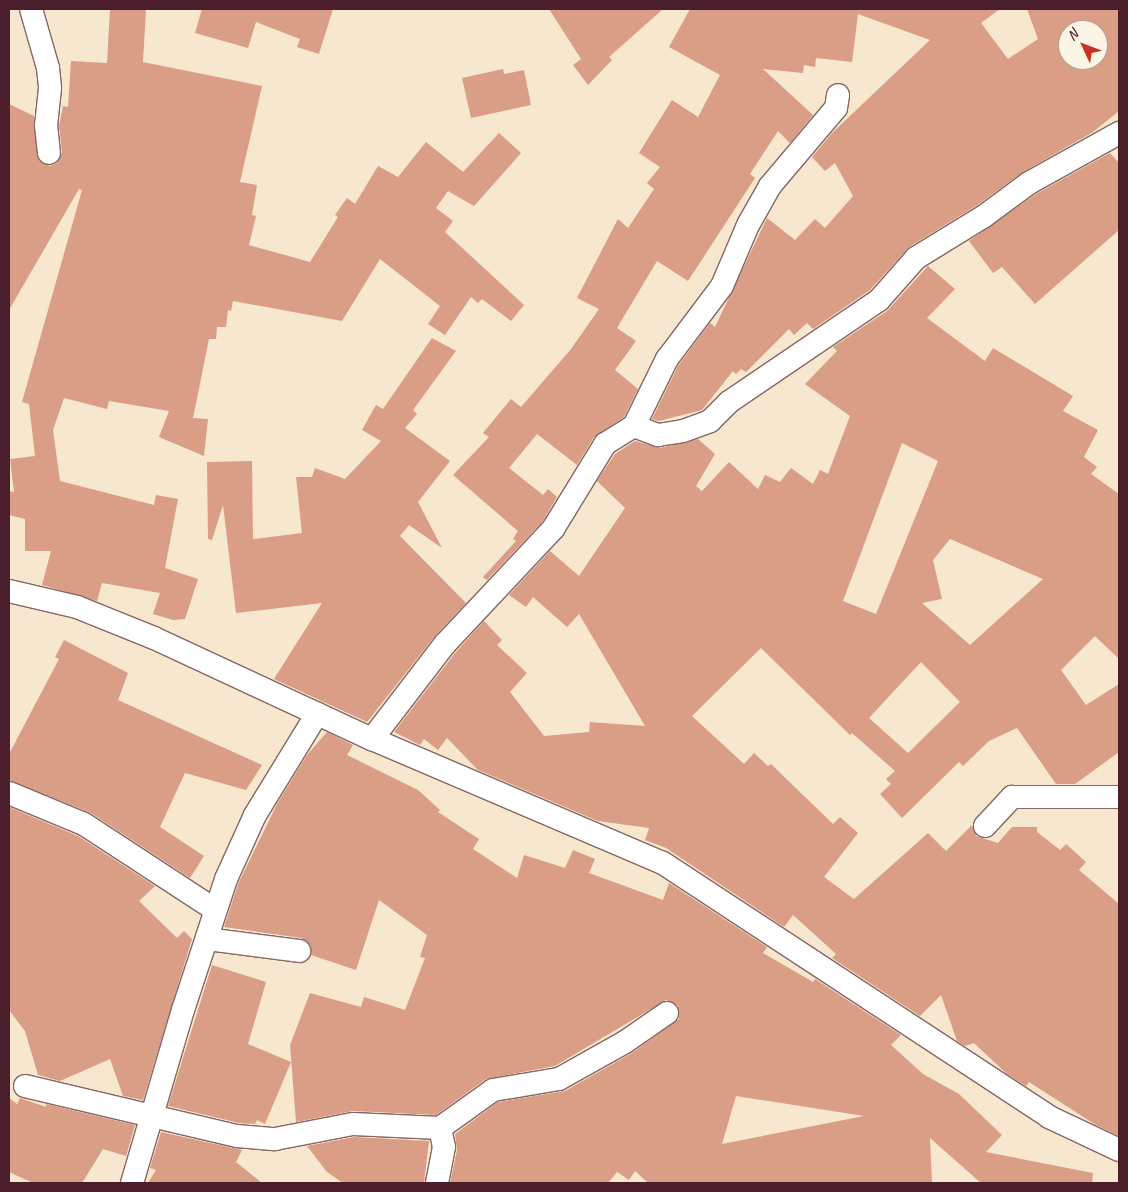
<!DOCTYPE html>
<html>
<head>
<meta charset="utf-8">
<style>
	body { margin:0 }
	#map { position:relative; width:1128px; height:1192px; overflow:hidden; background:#f7e7ce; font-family:Caveat,sans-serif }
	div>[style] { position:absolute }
	.building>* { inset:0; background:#da9d86 }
	.roads { filter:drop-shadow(1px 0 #876564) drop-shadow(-1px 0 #876564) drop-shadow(0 1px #876564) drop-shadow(0 -1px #876564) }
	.street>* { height:22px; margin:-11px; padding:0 11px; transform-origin:11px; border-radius:11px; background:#fff }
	span { translate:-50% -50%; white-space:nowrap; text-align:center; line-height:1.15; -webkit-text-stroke:5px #fcf5e5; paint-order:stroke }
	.frame { position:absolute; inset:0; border:10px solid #4a1f2b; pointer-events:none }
	.north { position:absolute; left:1058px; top:20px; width:50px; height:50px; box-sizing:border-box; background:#fcf5e5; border:1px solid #b59f9b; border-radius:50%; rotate:313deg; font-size:14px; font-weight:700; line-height:20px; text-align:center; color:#4a1f2b }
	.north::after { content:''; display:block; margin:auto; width:18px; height:22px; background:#c8321e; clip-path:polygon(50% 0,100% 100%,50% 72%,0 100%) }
</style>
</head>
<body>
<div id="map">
	<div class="building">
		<i style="clip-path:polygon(110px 9px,146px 9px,143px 62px,262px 86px,240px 182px,257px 185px,252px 215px,256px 216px,249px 245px,310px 262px,338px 217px,335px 215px,347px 198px,355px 204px,378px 166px,398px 177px,426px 142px,463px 172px,499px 133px,521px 153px,474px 206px,448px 191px,436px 208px,453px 221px,445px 232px,524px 305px,511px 321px,482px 299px,478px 303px,471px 297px,445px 335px,428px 324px,440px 306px,380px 259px,342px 321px,233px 301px,231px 311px,228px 310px,226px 327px,217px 327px,216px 339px,209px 339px,193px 418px,208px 419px,204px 456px,159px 437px,169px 411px,109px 401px,107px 409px,64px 398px,53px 430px,60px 481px,154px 505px,156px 495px,178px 499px,165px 568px,198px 579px,185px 619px,173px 620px,153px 614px,160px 593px,102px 583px,97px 601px,42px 585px,51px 551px,25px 551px,25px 519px,9px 515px,9px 491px,14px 492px,10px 459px,35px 456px,29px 404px,22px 402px,82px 190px,79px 189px,9px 310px,9px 104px,34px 116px,39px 161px,50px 166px,57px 163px,62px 152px,59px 126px,63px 106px,68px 107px,71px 61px,107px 63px)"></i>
		<i style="clip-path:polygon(202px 9px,333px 9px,319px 54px,297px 47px,300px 39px,256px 22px,248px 48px,195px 33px)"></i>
		<i style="clip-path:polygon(549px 9px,663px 9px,609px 57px,612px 60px,588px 85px,573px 65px,581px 59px)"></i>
		<i style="clip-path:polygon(evenodd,690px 9px,1000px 9px,981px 23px,1008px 59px,1038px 39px,1027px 9px,1119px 9px,1119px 111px,1093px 132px,1023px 172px,976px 206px,909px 247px,870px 290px,813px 329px,807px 323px,794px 335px,789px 329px,746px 372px,741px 369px,736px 374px,733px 371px,702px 410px,659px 421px,652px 419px,678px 366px,710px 323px,715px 327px,767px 218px,795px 240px,815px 219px,825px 228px,853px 196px,835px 163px,825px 171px,812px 157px,832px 133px,930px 40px,858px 14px,852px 62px,816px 58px,815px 67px,804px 65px,803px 73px,763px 69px,813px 115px,790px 143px,778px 131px,750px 174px,755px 178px,688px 281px,657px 261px,617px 328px,636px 341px,615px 370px,638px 389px,624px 417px,594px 437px,577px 465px,537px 434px,509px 468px,543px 495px,548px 489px,557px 497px,543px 521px,487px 580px,483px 577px,516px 541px,513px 539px,518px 531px,453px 475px,489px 437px,483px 433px,511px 399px,521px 407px,571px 349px,599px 309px,577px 298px,618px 219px,628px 228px,654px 189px,647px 183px,660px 167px,639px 153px,672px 100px,698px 117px,720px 75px,669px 47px,690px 9px,1068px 30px,1098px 30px,1098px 60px,1068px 60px,1068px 30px)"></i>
		<i style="clip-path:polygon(503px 69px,504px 74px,524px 70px,531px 105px,471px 118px,462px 78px)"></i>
		<i style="clip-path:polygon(1110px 153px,1119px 163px,1119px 230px,1035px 304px,1002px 267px,993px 273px,969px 241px,1036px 194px)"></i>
		<i style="clip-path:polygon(evenodd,928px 266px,955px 289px,927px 318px,985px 361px,993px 348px,1073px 396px,1063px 411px,1098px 430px,1084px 457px,1097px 467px,1091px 474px,1119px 494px,1119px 659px,1095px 636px,1061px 670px,1086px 705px,1119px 684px,1119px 752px,1075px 784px,1056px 784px,1017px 728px,989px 741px,963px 766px,959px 762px,902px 818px,880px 794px,891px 784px,886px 779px,895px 771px,852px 733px,850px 735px,761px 648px,692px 716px,744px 764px,754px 753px,768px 766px,771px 764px,833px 824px,840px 817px,858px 833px,824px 877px,854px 899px,928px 833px,946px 851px,972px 825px,976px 836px,998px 843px,1012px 827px,1037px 827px,1037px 832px,1060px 850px,1066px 844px,1086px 862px,1079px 870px,1119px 904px,1119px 1136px,1096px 1125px,1029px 1082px,1026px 1086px,1007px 1074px,974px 1043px,965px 1046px,957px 1041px,941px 995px,920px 1016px,832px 958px,836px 954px,793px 915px,784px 927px,666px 848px,645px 840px,649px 828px,598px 821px,478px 770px,447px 738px,438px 750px,424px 739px,420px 745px,394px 732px,455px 653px,484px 621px,502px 640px,497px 645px,527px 673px,510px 692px,544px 736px,589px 732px,590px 722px,645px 726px,579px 614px,567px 627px,533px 597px,526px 607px,509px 595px,550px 551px,579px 576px,625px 508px,597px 481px,615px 454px,635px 441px,660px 448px,698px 439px,715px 454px,696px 486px,702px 491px,729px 462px,758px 489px,765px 475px,780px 482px,791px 468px,813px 484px,820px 470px,828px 474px,850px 416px,805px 384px,837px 351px,833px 347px,887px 311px,928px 266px,902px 443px,938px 461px,876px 614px,843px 601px,902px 443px,928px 266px,950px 539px,1043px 579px,970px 645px,922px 603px,942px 599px,933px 560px,950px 539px,928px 266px,921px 662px,960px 702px,908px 753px,869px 718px,921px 662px)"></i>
		<i style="clip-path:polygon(432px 338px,456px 351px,413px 410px,417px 414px,405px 428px,450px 461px,418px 502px,442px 548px,409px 525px,400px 536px,466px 603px,435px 636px,367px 722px,274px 679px,322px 603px,236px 613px,223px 505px,212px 540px,208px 539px,207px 462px,252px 461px,253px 539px,302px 533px,296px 477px,312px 477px,315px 468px,345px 479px,381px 441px,362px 430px,376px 405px,383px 409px)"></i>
		<i style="clip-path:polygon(64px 640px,128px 673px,118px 700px,262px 765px,246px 790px,185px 773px,160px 827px,204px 856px,190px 878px,91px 813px,9px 780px,9px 754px,59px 659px,55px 657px)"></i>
		<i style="clip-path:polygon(evenodd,327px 732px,353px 745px,347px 755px,418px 790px,440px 810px,438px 812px,479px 839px,473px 849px,517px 878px,524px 855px,565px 868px,573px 850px,595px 859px,589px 873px,663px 900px,669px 883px,767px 947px,763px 953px,813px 982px,815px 979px,901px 1035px,891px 1045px,923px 1074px,959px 1094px,1002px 1135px,986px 1152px,1093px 1173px,1092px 1183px,981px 1183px,930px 1138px,932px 1183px,648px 1183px,635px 1171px,629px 1180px,617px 1172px,608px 1183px,450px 1183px,457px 1150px,455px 1134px,498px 1102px,565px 1091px,632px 1053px,679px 1019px,678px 1006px,666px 1000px,555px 1066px,486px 1079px,436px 1115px,353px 1111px,296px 1122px,290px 1045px,310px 993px,361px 1007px,364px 997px,405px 1010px,425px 958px,420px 957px,427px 935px,379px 900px,356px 970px,311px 955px,311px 946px,301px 938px,224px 927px,238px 884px,277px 804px,307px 755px,327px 732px,736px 1096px,864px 1116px,722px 1144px,736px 1096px)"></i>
		<i style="clip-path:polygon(9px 807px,78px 836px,155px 886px,139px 901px,177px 938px,184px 931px,192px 939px,143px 1100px,123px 1096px,110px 1059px,60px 1081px,38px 1075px,25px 1031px,9px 1010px)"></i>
		<i style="clip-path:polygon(212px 965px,266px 982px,248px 1044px,291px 1062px,265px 1124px,257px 1120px,255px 1124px,239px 1123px,168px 1106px)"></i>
		<i style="clip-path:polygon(9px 1098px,17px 1104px,20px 1098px,46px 1107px,46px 1104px,135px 1125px,126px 1156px,103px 1149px,82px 1183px,33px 1183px,9px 1172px)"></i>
		<i style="clip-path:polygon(161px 1132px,242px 1150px,236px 1162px,262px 1183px,148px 1183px,156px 1170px,150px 1168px)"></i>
		<i style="clip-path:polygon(354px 1137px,429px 1141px,424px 1183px,343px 1183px,327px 1172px,307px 1146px)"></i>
	</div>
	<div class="roads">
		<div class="street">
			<i style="left:31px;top:9px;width:61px;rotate:73.9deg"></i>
			<i style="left:48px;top:68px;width:20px;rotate:84deg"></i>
			<i style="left:50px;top:88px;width:37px;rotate:96deg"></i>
			<i style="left:46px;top:125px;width:28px;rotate:84deg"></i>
			<i style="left:634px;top:426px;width:26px;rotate:21deg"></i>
			<i style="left:658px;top:435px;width:25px;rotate:-9deg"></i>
			<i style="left:683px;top:431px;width:29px;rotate:-20deg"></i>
			<i style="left:710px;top:421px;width:27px;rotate:-45deg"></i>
			<i style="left:729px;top:402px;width:181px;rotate:-34.2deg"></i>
			<i style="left:879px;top:300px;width:56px;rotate:-48.6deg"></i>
			<i style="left:916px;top:258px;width:79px;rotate:-31.5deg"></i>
			<i style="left:983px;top:217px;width:57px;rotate:-36.5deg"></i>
			<i style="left:1029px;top:183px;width:103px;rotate:-29.1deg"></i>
			<i style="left:9px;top:591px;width:70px;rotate:13.2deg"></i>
			<i style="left:77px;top:607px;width:83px;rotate:21.9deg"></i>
			<i style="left:154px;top:638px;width:240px;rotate:24.9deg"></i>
			<i style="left:372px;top:739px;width:316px;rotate:23.1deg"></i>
			<i style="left:663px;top:863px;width:462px;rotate:33.3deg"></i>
			<i style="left:1049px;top:1117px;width:77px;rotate:25.2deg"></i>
			<i style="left:372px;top:739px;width:120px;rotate:-52.5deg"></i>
			<i style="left:445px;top:644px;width:158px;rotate:-46.8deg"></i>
			<i style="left:553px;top:529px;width:100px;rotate:-58.5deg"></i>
			<i style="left:605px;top:444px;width:34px;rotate:-32deg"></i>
			<i style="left:634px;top:426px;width:75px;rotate:-63.8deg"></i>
			<i style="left:667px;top:359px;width:91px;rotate:-53deg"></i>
			<i style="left:722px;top:286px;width:66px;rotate:-66.9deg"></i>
			<i style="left:748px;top:225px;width:45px;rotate:-60.6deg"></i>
			<i style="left:770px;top:186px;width:102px;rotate:-49.8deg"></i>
			<i style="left:836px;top:108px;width:13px;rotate:-81deg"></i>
			<i style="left:9px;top:793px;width:81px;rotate:22.5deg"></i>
			<i style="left:84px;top:824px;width:155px;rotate:33.2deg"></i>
			<i style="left:985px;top:826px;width:40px;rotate:-47deg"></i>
			<i style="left:1012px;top:797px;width:107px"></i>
			<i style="left:207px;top:939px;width:93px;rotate:7.4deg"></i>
			<i style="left:25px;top:1086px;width:218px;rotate:13.3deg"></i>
			<i style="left:237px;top:1136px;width:38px;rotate:5deg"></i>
			<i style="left:275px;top:1139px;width:79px;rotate:-10.9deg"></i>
			<i style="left:353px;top:1124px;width:87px;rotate:2.6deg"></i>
			<i style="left:440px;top:1128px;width:65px;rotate:-35.6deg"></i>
			<i style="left:493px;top:1090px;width:67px;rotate:-9.5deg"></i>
			<i style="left:559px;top:1079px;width:76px;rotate:-29.3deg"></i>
			<i style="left:625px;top:1042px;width:51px;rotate:-34.6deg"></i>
			<i style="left:132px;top:1183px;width:180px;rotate:-73.6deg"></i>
			<i style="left:183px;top:1010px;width:138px;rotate:-71.8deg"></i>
			<i style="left:226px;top:879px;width:70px;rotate:-65.6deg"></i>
			<i style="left:255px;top:815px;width:119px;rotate:-58.5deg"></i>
			<i style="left:437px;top:1183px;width:37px;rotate:-79deg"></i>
			<i style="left:444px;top:1147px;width:19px;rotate:-102deg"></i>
		</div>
	</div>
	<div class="frame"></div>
	<div class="north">N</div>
</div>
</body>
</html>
